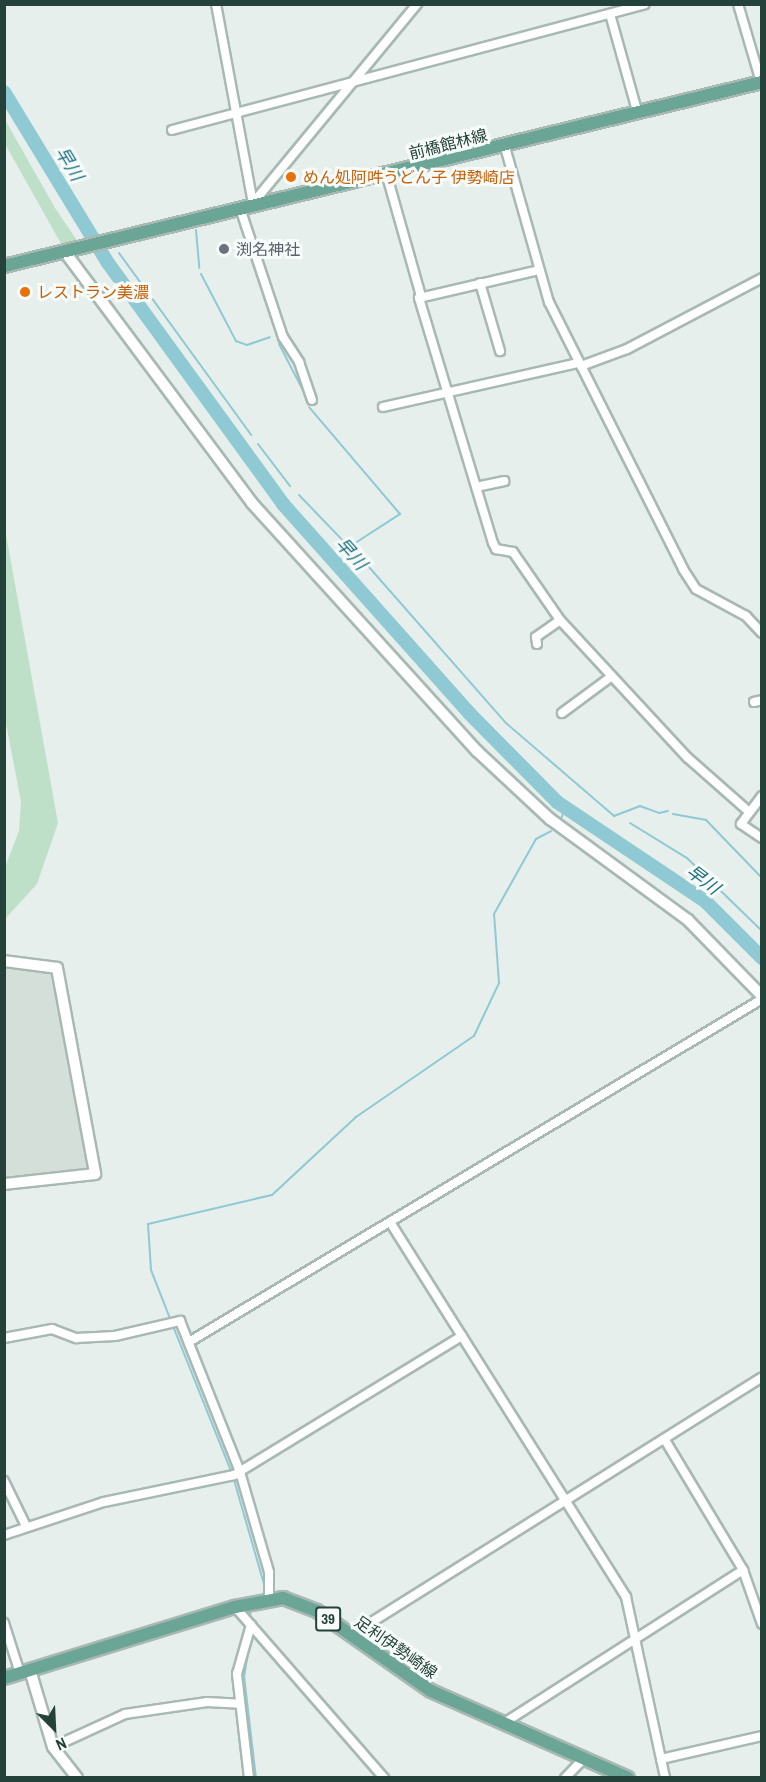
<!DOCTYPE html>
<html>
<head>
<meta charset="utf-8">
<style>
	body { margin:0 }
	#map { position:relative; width:766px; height:1782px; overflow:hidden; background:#e6efeb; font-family:"Archivo Narrow","Noto Sans JP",sans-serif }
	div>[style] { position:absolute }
	.built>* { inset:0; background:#d4dfda }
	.green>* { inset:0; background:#bfe0c8 }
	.stream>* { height:2px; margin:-1px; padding:0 1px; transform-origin:1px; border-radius:1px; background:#8ec9d4 }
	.river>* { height:14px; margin:-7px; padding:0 7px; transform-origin:7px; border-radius:7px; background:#8ec9d4 }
	.roads { filter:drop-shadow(2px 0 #a8b8b2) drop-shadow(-2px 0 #a8b8b2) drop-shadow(0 2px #a8b8b2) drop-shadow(0 -2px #a8b8b2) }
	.street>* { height:8px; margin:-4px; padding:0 4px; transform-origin:4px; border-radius:4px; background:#fff }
	.secondary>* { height:10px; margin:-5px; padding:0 5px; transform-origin:5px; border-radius:5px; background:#fff }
	.primary>* { height:12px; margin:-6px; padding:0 6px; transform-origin:6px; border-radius:6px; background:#6aa596 }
	.dots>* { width:16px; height:16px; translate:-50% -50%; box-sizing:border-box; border:3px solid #f7fbf9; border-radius:50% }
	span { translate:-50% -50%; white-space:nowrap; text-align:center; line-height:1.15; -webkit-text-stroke:6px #f7fbf9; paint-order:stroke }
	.shield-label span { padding:2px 4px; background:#f7fbf9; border:2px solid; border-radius:4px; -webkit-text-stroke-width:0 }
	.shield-label { font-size:15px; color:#24423a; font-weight:700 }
	.street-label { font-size:16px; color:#24423a }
	.food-label { font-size:16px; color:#c56008 }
	.left { translate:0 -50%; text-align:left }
	.worship-label { font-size:16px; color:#5b616d }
	.water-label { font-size:18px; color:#1c6f80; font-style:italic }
	.frame { position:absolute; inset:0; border:6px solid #24423a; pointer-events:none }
	.north { position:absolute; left:24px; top:1698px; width:60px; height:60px; -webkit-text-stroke:4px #f7fbf9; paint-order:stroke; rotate:156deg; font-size:16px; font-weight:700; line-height:24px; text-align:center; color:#24423a }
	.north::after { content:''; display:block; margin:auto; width:21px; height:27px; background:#24423a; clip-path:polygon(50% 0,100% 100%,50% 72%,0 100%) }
</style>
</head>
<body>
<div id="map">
	<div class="built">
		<i style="clip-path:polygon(5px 967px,51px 971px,91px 1175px,5px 1178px)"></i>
	</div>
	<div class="green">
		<i style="clip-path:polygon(4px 118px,55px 208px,89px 258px,75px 244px,63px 247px,5px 144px)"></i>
		<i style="clip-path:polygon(4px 523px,58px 823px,37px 884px,5px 919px,5px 867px,19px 831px,21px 802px,5px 718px)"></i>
	</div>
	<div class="stream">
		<i style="left:196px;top:230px;width:38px;rotate:85deg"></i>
		<i style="left:119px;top:253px;width:225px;rotate:54deg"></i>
		<i style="left:201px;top:274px;width:76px;rotate:62.4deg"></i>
		<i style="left:236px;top:341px;width:12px;rotate:20deg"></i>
		<i style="left:247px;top:345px;width:24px;rotate:-19deg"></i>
		<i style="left:279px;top:344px;width:59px;rotate:62.6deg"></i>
		<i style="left:258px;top:444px;width:53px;rotate:52.7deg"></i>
		<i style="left:299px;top:495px;width:72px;rotate:46.1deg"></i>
		<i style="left:349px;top:547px;width:61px;rotate:-32.9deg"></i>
		<i style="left:400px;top:514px;width:140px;rotate:-130.4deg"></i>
		<i style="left:354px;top:550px;width:230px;rotate:48.7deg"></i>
		<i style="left:506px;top:723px;width:143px;rotate:40.7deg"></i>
		<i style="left:614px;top:816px;width:28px;rotate:-21deg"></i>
		<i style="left:640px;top:806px;width:20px;rotate:20deg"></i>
		<i style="left:659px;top:813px;width:9px;rotate:-13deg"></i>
		<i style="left:673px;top:814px;width:34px;rotate:10deg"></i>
		<i style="left:706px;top:820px;width:81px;rotate:46deg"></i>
		<i style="left:561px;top:819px;width:12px;rotate:-70deg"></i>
		<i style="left:630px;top:823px;width:67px;rotate:31.6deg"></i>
		<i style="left:687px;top:858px;width:105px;rotate:44.2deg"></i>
		<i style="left:171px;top:1321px;width:55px;rotate:-111.4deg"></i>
		<i style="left:151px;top:1270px;width:46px;rotate:-93.7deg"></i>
		<i style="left:148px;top:1224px;width:127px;rotate:-13.2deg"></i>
		<i style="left:272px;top:1195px;width:115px;rotate:-42.9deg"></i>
		<i style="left:356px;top:1117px;width:143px;rotate:-34.5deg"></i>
		<i style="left:474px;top:1036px;width:59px;rotate:-64.7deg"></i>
		<i style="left:499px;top:983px;width:69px;rotate:-94.1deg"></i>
		<i style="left:494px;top:914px;width:86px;rotate:-60.8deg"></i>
		<i style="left:536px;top:839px;width:17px;rotate:-28deg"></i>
		<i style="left:173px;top:1326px;width:156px;rotate:68.2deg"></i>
		<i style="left:234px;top:1480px;width:108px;rotate:73.9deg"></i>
		<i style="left:250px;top:1617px;width:8px;rotate:-83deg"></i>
		<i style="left:249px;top:1646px;width:30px;rotate:99deg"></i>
		<i style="left:244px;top:1676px;width:103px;rotate:83.3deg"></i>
	</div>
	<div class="river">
		<i style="left:4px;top:92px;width:200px;rotate:58.7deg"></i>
		<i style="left:108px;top:263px;width:298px;rotate:54deg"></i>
		<i style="left:283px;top:504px;width:281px;rotate:48.3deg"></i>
		<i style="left:470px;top:714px;width:124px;rotate:45.3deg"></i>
		<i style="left:557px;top:802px;width:178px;rotate:33.8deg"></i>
		<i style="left:705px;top:901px;width:81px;rotate:45deg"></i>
	</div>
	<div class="roads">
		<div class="street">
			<i style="left:216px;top:4px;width:202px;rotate:79.5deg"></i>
			<i style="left:738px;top:4px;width:81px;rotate:73.6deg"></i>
			<i style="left:610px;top:14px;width:104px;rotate:74.4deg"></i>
			<i style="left:172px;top:130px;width:489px;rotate:-14.9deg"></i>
			<i style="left:505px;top:147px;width:161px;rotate:74.2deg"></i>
			<i style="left:549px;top:302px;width:299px;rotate:63.3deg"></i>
			<i style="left:683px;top:569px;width:24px;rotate:57deg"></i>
			<i style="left:696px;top:589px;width:57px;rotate:28.4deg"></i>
			<i style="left:746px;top:616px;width:23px;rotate:47deg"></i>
			<i style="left:387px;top:176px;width:125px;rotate:74.2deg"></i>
			<i style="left:253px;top:203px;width:258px;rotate:-50.5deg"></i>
			<i style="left:241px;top:211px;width:133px;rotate:71.6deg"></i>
			<i style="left:283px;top:337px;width:30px;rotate:57deg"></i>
			<i style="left:299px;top:362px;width:40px;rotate:71.1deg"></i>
			<i style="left:539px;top:270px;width:123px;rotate:166.9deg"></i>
			<i style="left:419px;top:298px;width:256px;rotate:73.2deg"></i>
			<i style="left:493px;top:543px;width:7px;rotate:63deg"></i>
			<i style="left:496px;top:549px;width:17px;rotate:10deg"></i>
			<i style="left:513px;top:552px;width:83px;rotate:55.3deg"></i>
			<i style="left:560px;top:620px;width:188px;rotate:47.2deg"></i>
			<i style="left:688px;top:758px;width:79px;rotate:41.4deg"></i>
			<i style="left:480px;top:283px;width:71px;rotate:73.6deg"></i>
			<i style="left:581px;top:366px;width:49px;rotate:-20.3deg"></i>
			<i style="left:627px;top:349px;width:153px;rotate:-27.7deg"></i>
			<i style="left:383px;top:407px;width:201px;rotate:-12.7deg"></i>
			<i style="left:476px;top:487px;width:29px;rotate:-12deg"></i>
			<i style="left:537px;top:644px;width:7px;rotate:-98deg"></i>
			<i style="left:536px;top:637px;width:29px;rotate:-35deg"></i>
			<i style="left:754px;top:702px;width:8px;rotate:-14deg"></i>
			<i style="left:562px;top:713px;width:62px;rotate:-36.5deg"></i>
			<i style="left:762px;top:796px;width:35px;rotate:127deg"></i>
			<i style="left:741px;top:824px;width:25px;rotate:34deg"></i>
			<i style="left:390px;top:1222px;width:443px;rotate:57.8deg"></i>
			<i style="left:626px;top:1597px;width:185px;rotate:77.8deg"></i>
			<i style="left:4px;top:1338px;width:49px;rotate:-10.6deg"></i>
			<i style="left:52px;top:1329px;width:26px;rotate:21deg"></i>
			<i style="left:76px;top:1338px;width:39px;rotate:-3deg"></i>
			<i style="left:115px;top:1336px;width:67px;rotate:-13deg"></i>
			<i style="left:180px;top:1321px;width:162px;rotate:68.3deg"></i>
			<i style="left:240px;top:1472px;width:104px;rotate:73.8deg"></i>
			<i style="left:269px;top:1572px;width:27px;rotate:90deg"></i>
			<i style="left:189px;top:1342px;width:668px;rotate:-30.9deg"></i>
			<i style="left:665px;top:1440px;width:152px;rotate:59deg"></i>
			<i style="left:743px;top:1570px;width:57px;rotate:70.6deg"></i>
			<i style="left:4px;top:1481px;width:50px;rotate:63.9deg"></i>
			<i style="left:4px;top:1535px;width:105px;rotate:-18.3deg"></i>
			<i style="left:104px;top:1502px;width:133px;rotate:-11.7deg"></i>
			<i style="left:234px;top:1475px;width:267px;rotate:-31.4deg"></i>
			<i style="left:235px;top:1607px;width:227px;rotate:48.9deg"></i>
			<i style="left:4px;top:1623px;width:52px;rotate:72.3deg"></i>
			<i style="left:351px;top:1635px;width:484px;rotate:-32.1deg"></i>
			<i style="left:504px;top:1723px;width:284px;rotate:-32.6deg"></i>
			<i style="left:53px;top:1747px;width:79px;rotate:-24.6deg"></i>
			<i style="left:125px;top:1714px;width:83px;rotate:-8.3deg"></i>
			<i style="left:207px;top:1702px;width:33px;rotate:3deg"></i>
			<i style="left:661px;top:1759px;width:104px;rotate:-12.8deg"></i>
			<i style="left:249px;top:1778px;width:105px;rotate:-96.6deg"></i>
			<i style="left:237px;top:1674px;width:51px;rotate:-74.1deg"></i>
			<i style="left:565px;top:1778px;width:28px;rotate:-46deg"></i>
		</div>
		<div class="secondary">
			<i style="left:65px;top:252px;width:313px;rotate:53.3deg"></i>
			<i style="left:252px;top:503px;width:335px;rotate:47.8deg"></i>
			<i style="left:477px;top:751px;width:100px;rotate:43deg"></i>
			<i style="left:550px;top:819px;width:171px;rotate:36.2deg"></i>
			<i style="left:688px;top:920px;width:106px;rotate:45.8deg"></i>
			<i style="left:4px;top:961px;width:53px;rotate:7.5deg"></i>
			<i style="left:57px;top:968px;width:209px;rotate:79.5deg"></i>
			<i style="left:95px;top:1174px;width:92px;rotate:173.7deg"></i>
			<i style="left:30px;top:1670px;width:80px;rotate:73.4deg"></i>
			<i style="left:53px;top:1747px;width:39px;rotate:52deg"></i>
		</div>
		<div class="primary">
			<i style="left:4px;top:266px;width:780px;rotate:-13.64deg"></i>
			<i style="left:4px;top:1678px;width:242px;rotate:-17.1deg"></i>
			<i style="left:235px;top:1607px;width:49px;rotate:-10.6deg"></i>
			<i style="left:283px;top:1598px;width:36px;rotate:21deg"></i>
			<i style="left:317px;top:1611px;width:139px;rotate:35.1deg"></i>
			<i style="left:431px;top:1691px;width:215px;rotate:23.8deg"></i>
		</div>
	</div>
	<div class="dots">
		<i style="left:291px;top:177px;background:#e8710a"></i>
		<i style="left:224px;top:249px;background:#6b7280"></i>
		<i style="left:25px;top:292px;background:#e8710a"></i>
	</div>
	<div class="shield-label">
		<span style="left:328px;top:1619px">39</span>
	</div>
	<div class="street-label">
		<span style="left:448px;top:144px;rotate:-14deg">前橋館林線</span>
		<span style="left:396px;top:1647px;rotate:35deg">足利伊勢崎線</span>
	</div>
	<div class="food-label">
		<span class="left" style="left:303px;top:177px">めん処阿吽うどん子 伊勢崎店</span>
		<span class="left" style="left:37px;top:292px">レストラン美濃</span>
	</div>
	<div class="worship-label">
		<span class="left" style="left:236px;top:249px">渕名神社</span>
	</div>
	<div class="water-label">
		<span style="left:69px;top:164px;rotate:59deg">早川</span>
		<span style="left:351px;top:554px;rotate:48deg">早川</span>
		<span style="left:703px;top:880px;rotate:37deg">早川</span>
	</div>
	<div class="frame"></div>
	<div class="north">N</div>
</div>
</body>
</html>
